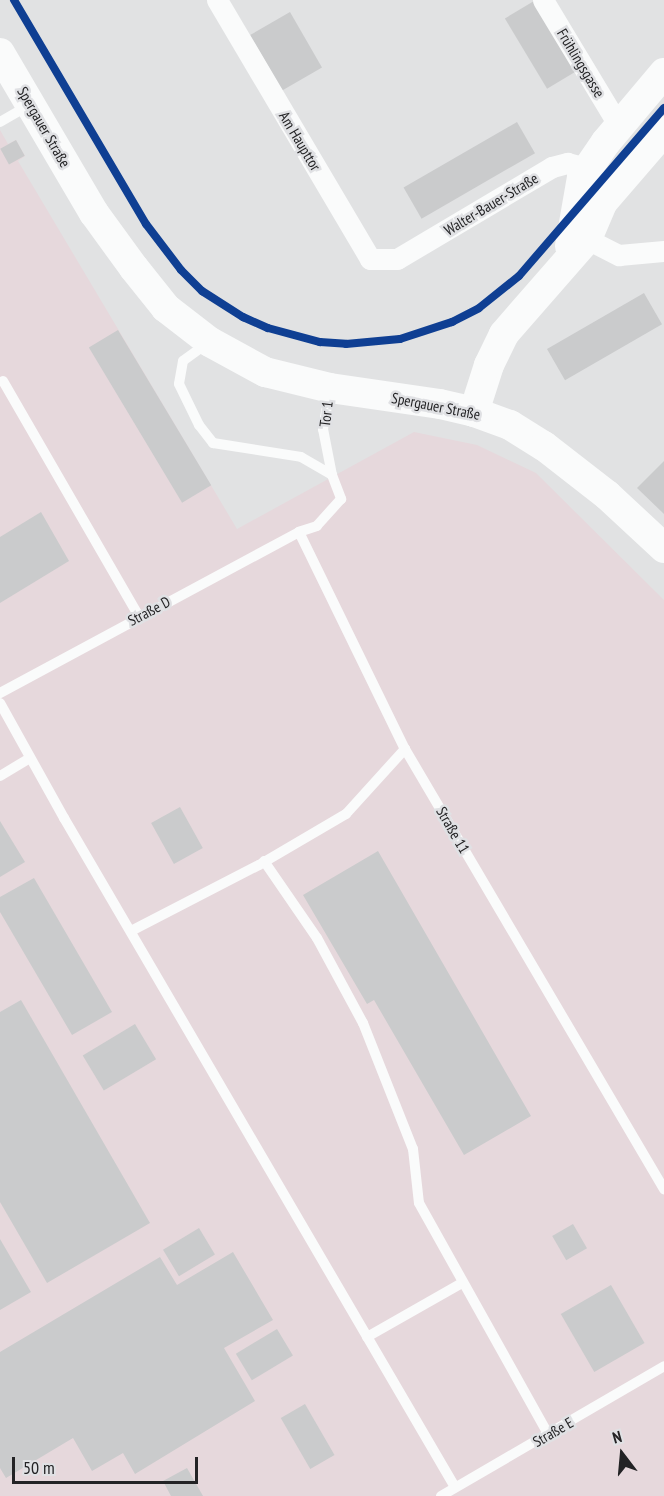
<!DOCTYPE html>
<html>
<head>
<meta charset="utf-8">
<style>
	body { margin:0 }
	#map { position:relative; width:664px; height:1496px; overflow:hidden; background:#e1e2e3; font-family:"PT Sans Narrow",sans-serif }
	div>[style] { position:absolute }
	.industrial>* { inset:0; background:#e6d8dc }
	.building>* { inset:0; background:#cacbcc; transform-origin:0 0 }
	.lane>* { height:10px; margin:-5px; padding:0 5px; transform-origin:5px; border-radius:5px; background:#fafbfb }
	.street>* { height:21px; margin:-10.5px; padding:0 10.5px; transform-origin:10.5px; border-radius:10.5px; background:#fafbfb }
	.secondary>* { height:30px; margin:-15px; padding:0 15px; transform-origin:15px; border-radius:15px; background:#fafbfb }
	.tram-1>* { height:8px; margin:-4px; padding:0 4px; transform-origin:4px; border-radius:4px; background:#0f3f93 }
	span { translate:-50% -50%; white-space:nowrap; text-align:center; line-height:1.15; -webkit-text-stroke:5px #e0e1e4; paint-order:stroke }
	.street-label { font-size:15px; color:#232325 }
	.north { position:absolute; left:592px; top:1424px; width:60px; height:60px; -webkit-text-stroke:4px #e0e1e4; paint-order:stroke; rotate:344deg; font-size:16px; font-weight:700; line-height:24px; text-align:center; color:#232325 }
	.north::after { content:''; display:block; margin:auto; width:21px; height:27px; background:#232325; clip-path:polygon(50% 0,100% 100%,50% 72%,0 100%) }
	.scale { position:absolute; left:12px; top:1457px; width:186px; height:27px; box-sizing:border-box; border:3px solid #232325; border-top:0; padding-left:8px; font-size:18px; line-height:21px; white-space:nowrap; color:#232325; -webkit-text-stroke:4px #e0e1e4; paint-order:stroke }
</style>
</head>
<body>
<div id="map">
	<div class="industrial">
		<i style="clip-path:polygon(0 130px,8px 144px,16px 140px,25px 156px,18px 161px,237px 529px,414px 432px,477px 445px,536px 473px,664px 600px,664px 1496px,0 1496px)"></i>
	</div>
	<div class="building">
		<i style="left:534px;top:1px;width:82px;height:34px;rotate:59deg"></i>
		<i style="left:290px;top:12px;width:64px;height:46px;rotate:60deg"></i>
		<i style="left:517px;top:122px;width:36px;height:131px;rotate:60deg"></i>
		<i style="left:16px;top:140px;width:18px;height:18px;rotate:61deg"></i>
		<i style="left:644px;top:293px;width:36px;height:112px;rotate:60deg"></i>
		<i style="left:118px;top:330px;width:181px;height:34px;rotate:59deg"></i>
		<i style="clip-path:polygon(664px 461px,664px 514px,637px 488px)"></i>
		<i style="clip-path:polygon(41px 512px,69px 561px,0 603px,0 537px)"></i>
		<i style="left:180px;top:807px;width:47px;height:33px;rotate:61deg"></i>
		<i style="clip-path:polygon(0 821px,25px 862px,0 877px)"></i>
		<i style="clip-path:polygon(378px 851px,531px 1116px,464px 1155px,374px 1000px,367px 1004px,303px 895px)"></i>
		<i style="clip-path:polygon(34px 878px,112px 1012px,72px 1035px,0 912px,0 897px)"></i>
		<i style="clip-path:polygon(21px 1000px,150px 1223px,47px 1283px,0 1202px,0 1012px)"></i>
		<i style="left:135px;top:1024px;width:41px;height:61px;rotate:59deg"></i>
		<i style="left:573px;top:1224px;width:28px;height:24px;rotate:60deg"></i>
		<i style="left:199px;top:1228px;width:31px;height:42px;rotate:59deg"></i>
		<i style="clip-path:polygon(0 1239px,31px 1292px,0 1310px)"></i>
		<i style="clip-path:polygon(233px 1252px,273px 1320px,224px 1348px,255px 1401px,135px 1474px,123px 1453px,92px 1471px,73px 1438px,6px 1478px,0 1468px,0 1352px,160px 1257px,177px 1285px)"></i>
		<i style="left:611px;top:1285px;width:67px;height:58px;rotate:60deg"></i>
		<i style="left:277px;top:1329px;width:31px;height:48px;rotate:59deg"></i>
		<i style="left:305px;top:1404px;width:59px;height:28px;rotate:60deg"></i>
		<i style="clip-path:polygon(187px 1468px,203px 1496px,171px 1496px,163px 1481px)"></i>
	</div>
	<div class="lane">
		<i style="left:0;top:122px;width:32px;rotate:-30deg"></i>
		<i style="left:209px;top:342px;width:32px;rotate:144deg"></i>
		<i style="left:183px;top:361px;width:23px;rotate:100deg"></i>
		<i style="left:179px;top:384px;width:46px;rotate:64deg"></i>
		<i style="left:199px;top:425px;width:23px;rotate:52deg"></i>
		<i style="left:213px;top:443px;width:89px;rotate:9deg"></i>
		<i style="left:301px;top:457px;width:36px;rotate:30deg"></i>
		<i style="left:3px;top:381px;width:272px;rotate:60deg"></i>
		<i style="left:330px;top:389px;width:41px;rotate:99.9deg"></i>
		<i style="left:323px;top:429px;width:47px;rotate:78.9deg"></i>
		<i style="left:332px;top:475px;width:26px;rotate:69deg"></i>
		<i style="left:341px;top:499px;width:36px;rotate:132deg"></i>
		<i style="left:317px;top:526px;width:19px;rotate:162deg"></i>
		<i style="left:299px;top:532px;width:242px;rotate:64deg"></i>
		<i style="left:405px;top:749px;width:511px;rotate:59.52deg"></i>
		<i style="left:0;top:693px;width:340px;rotate:-28.3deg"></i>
		<i style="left:0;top:703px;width:132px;rotate:60.9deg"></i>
		<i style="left:64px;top:818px;width:775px;rotate:59.7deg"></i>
		<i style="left:0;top:776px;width:35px;rotate:-31deg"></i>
		<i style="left:264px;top:861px;width:93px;rotate:55.5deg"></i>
		<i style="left:317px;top:938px;width:97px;rotate:61.6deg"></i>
		<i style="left:363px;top:1023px;width:136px;rotate:68.4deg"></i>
		<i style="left:413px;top:1149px;width:54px;rotate:83.7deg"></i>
		<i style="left:419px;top:1203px;width:265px;rotate:60.8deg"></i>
		<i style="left:131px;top:931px;width:144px;rotate:-27.3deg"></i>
		<i style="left:259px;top:865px;width:101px;rotate:-30.4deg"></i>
		<i style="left:346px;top:814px;width:88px;rotate:-47.8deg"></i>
		<i style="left:367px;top:1337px;width:109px;rotate:-29.6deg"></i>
		<i style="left:441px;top:1496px;width:258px;rotate:-30.2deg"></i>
	</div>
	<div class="street">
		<i style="left:217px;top:0;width:301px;rotate:59.4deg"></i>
		<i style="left:370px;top:259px;width:27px"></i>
		<i style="left:397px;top:259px;width:180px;rotate:-30.7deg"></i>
		<i style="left:552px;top:167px;width:16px;rotate:-15deg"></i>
		<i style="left:567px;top:163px;width:21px;rotate:14deg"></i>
		<i style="left:543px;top:0;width:147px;rotate:58.9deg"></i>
		<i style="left:587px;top:239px;width:36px;rotate:27deg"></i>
		<i style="left:619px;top:255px;width:45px;rotate:-5.1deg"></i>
	</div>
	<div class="secondary">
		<i style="left:0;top:53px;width:186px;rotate:59.6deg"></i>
		<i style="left:94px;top:213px;width:68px;rotate:54deg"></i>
		<i style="left:134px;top:268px;width:51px;rotate:51.3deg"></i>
		<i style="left:166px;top:308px;width:56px;rotate:37.7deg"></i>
		<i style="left:210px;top:342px;width:63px;rotate:28.6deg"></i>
		<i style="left:265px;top:372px;width:67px;rotate:13.8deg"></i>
		<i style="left:330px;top:388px;width:111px;rotate:8.3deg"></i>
		<i style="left:440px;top:404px;width:35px;rotate:13deg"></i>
		<i style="left:474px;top:412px;width:38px;rotate:20deg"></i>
		<i style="left:510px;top:425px;width:40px;rotate:32deg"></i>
		<i style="left:544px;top:446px;width:80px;rotate:37.9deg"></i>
		<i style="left:607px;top:495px;width:78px;rotate:42.9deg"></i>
		<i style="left:570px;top:246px;width:70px;rotate:-80.1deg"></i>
		<i style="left:582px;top:177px;width:42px;rotate:-55.6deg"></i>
		<i style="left:606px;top:142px;width:90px;rotate:-50deg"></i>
		<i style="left:474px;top:412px;width:49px;rotate:-72.3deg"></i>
		<i style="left:489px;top:365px;width:34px;rotate:-64deg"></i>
		<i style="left:504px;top:334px;width:126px;rotate:-48.9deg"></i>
		<i style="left:587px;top:239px;width:39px;rotate:-67deg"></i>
		<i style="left:602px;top:203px;width:95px;rotate:-49.3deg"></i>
	</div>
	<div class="tram-1">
		<i style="left:14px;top:0;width:260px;rotate:59.5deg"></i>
		<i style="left:146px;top:224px;width:58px;rotate:52.7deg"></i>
		<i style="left:181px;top:270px;width:30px;rotate:45deg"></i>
		<i style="left:202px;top:291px;width:49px;rotate:32.4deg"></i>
		<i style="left:243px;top:317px;width:27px;rotate:24deg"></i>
		<i style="left:268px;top:328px;width:54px;rotate:15.1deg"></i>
		<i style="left:320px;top:342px;width:26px;rotate:4deg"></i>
		<i style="left:346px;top:344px;width:54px;rotate:-5.3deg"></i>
		<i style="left:400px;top:339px;width:55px;rotate:-18.1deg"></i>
		<i style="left:452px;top:322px;width:30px;rotate:-27deg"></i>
		<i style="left:479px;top:308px;width:51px;rotate:-38.7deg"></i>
		<i style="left:519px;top:276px;width:222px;rotate:-49.2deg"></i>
	</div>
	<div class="street-label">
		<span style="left:581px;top:63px;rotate:59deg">Frühlingsgasse</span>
		<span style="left:44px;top:127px;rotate:60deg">Spergauer Straße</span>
		<span style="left:300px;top:141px;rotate:59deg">Am Haupttor</span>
		<span style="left:491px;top:204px;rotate:-31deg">Walter-Bauer-Straße</span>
		<span style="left:436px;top:406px;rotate:11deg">Spergauer Straße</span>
		<span style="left:326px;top:414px;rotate:-83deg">Tor 1</span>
		<span style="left:149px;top:611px;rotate:-28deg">Straße D</span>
		<span style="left:453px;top:830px;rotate:60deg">Straße 11</span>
		<span style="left:553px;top:1432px;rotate:-30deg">Straße E</span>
	</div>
	<div class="north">N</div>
	<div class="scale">50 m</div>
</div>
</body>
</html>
